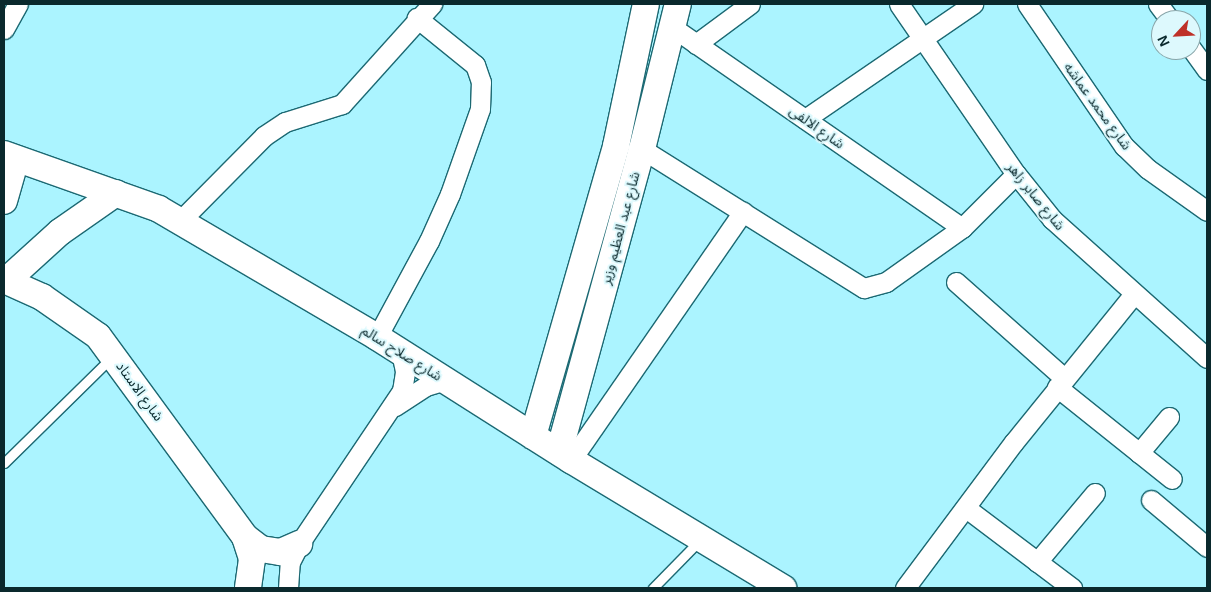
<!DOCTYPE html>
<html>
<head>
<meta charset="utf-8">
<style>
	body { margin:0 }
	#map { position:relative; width:1211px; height:592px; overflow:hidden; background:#abf4ff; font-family:Arial,"Noto Sans Arabic",sans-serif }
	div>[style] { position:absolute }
	.roads { filter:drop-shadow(1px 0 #1c6973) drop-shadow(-1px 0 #1c6973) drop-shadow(0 1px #1c6973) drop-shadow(0 -1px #1c6973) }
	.lane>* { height:9px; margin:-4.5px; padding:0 4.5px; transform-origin:4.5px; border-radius:4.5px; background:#fff }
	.street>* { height:19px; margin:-9.5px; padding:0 9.5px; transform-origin:9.5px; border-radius:9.5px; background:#fff }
	.secondary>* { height:26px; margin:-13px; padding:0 13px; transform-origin:13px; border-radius:13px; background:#fff }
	span { translate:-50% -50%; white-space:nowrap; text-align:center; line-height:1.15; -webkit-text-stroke:4px #ddf9fd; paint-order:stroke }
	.street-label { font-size:14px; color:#0a292d }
	.frame { position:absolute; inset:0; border:5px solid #0a292d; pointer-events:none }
	.north { position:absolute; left:1151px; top:10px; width:50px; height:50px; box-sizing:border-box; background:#ddf9fd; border:1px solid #89a6aa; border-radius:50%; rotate:245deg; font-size:14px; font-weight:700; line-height:20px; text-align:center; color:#0a292d }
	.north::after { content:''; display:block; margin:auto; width:18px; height:22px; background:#be3128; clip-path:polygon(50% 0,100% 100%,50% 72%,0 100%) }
</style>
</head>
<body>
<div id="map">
	<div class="roads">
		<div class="lane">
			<i style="left:4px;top:463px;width:150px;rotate:-44.5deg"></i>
			<i style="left:653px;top:588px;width:67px;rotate:-45.6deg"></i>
		</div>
		<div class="street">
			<i style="left:899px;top:4px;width:206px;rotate:55.5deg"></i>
			<i style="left:1016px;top:174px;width:58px;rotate:51.3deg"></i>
			<i style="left:1052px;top:219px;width:208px;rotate:41.9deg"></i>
			<i style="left:1027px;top:4px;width:172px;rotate:55.7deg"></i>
			<i style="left:1124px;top:146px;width:33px;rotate:44deg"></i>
			<i style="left:1148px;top:169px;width:72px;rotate:35.4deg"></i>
			<i style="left:1158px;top:4px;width:20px;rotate:53deg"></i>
			<i style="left:672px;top:27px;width:353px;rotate:34.7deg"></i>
			<i style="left:4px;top:29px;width:29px;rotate:-61deg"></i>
			<i style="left:696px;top:44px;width:67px;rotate:-36.5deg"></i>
			<i style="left:1191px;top:48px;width:27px;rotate:54deg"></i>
			<i style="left:805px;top:119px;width:204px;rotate:-34.4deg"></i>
			<i style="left:642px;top:149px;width:262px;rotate:32.1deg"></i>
			<i style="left:864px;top:288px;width:23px;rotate:-15deg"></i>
			<i style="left:886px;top:282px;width:93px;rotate:-35.4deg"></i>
			<i style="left:962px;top:228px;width:76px;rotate:-45deg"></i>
			<i style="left:179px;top:222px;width:121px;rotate:-45.3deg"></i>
			<i style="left:264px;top:136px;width:25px;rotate:-34deg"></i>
			<i style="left:285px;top:122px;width:60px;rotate:-17.5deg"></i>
			<i style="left:342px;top:104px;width:135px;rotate:-48deg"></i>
			<i style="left:956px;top:282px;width:144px;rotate:41.6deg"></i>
			<i style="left:377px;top:337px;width:109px;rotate:-61.6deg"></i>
			<i style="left:429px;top:241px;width:51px;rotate:-65.9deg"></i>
			<i style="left:450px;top:194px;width:90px;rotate:-70.6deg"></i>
			<i style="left:480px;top:109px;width:27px;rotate:-88deg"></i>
			<i style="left:481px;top:82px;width:18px;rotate:-109deg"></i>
			<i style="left:475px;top:65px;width:75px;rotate:-141deg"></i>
			<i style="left:1057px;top:387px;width:147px;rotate:38.7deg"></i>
			<i style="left:395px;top:406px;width:37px;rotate:-33deg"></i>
			<i style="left:426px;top:386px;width:21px;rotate:-17deg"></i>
			<i style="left:1139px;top:453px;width:47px;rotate:-50.2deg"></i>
			<i style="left:571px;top:460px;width:302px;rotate:-55.3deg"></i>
			<i style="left:1151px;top:500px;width:73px;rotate:40deg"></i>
			<i style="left:966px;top:508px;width:133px;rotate:37deg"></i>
			<i style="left:1037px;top:562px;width:90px;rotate:-50deg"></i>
			<i style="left:288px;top:588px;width:26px;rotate:-86deg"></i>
			<i style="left:290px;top:562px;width:20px;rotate:-63deg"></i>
			<i style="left:299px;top:544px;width:184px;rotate:-56.1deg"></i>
			<i style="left:402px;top:391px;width:20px;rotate:-81deg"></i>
			<i style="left:405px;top:371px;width:19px;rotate:-102deg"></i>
			<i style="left:905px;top:588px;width:182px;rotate:-53.3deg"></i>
			<i style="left:1014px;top:442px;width:191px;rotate:-51deg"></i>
		</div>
		<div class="secondary">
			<i style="left:4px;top:154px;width:164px;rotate:19.5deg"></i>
			<i style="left:159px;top:209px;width:253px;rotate:30.4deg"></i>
			<i style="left:377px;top:337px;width:230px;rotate:32.4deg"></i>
			<i style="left:571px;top:460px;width:248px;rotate:31.1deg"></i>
			<i style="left:4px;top:201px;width:44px;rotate:-74.1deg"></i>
			<i style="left:4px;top:280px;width:42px;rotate:24.1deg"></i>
			<i style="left:42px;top:297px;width:68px;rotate:34.9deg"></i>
			<i style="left:98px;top:336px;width:249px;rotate:53.8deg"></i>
			<i style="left:245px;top:537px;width:20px;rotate:37deg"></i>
			<i style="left:261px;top:549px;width:20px;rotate:9deg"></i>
			<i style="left:281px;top:552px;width:20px;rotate:-24deg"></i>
			<i style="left:6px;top:281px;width:73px;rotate:-42.2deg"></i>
			<i style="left:60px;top:232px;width:68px;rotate:-34.9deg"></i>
			<i style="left:533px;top:436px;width:302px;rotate:-74deg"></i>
			<i style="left:616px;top:146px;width:145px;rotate:-78.1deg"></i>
			<i style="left:559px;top:452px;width:314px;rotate:-74.7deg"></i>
			<i style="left:642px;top:149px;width:149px;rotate:-76.1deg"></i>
			<i style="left:245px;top:537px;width:23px;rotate:72deg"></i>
			<i style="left:252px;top:559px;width:29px;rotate:98deg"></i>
		</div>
	</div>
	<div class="street-label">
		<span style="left:1098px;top:106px;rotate:54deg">شارع محمد عماشه</span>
		<span style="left:817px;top:127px;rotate:35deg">شارع الالفى</span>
		<span style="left:1036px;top:196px;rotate:51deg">شارع صابر زاهر</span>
		<span style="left:620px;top:228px;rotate:-75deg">شارع عبد العظيم وزير</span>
		<span style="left:402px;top:353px;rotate:32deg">شارع صلاح سالم</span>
		<span style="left:140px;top:391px;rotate:54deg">شارع الاستاد</span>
	</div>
	<div class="frame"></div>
	<div class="north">N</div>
</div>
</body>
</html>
